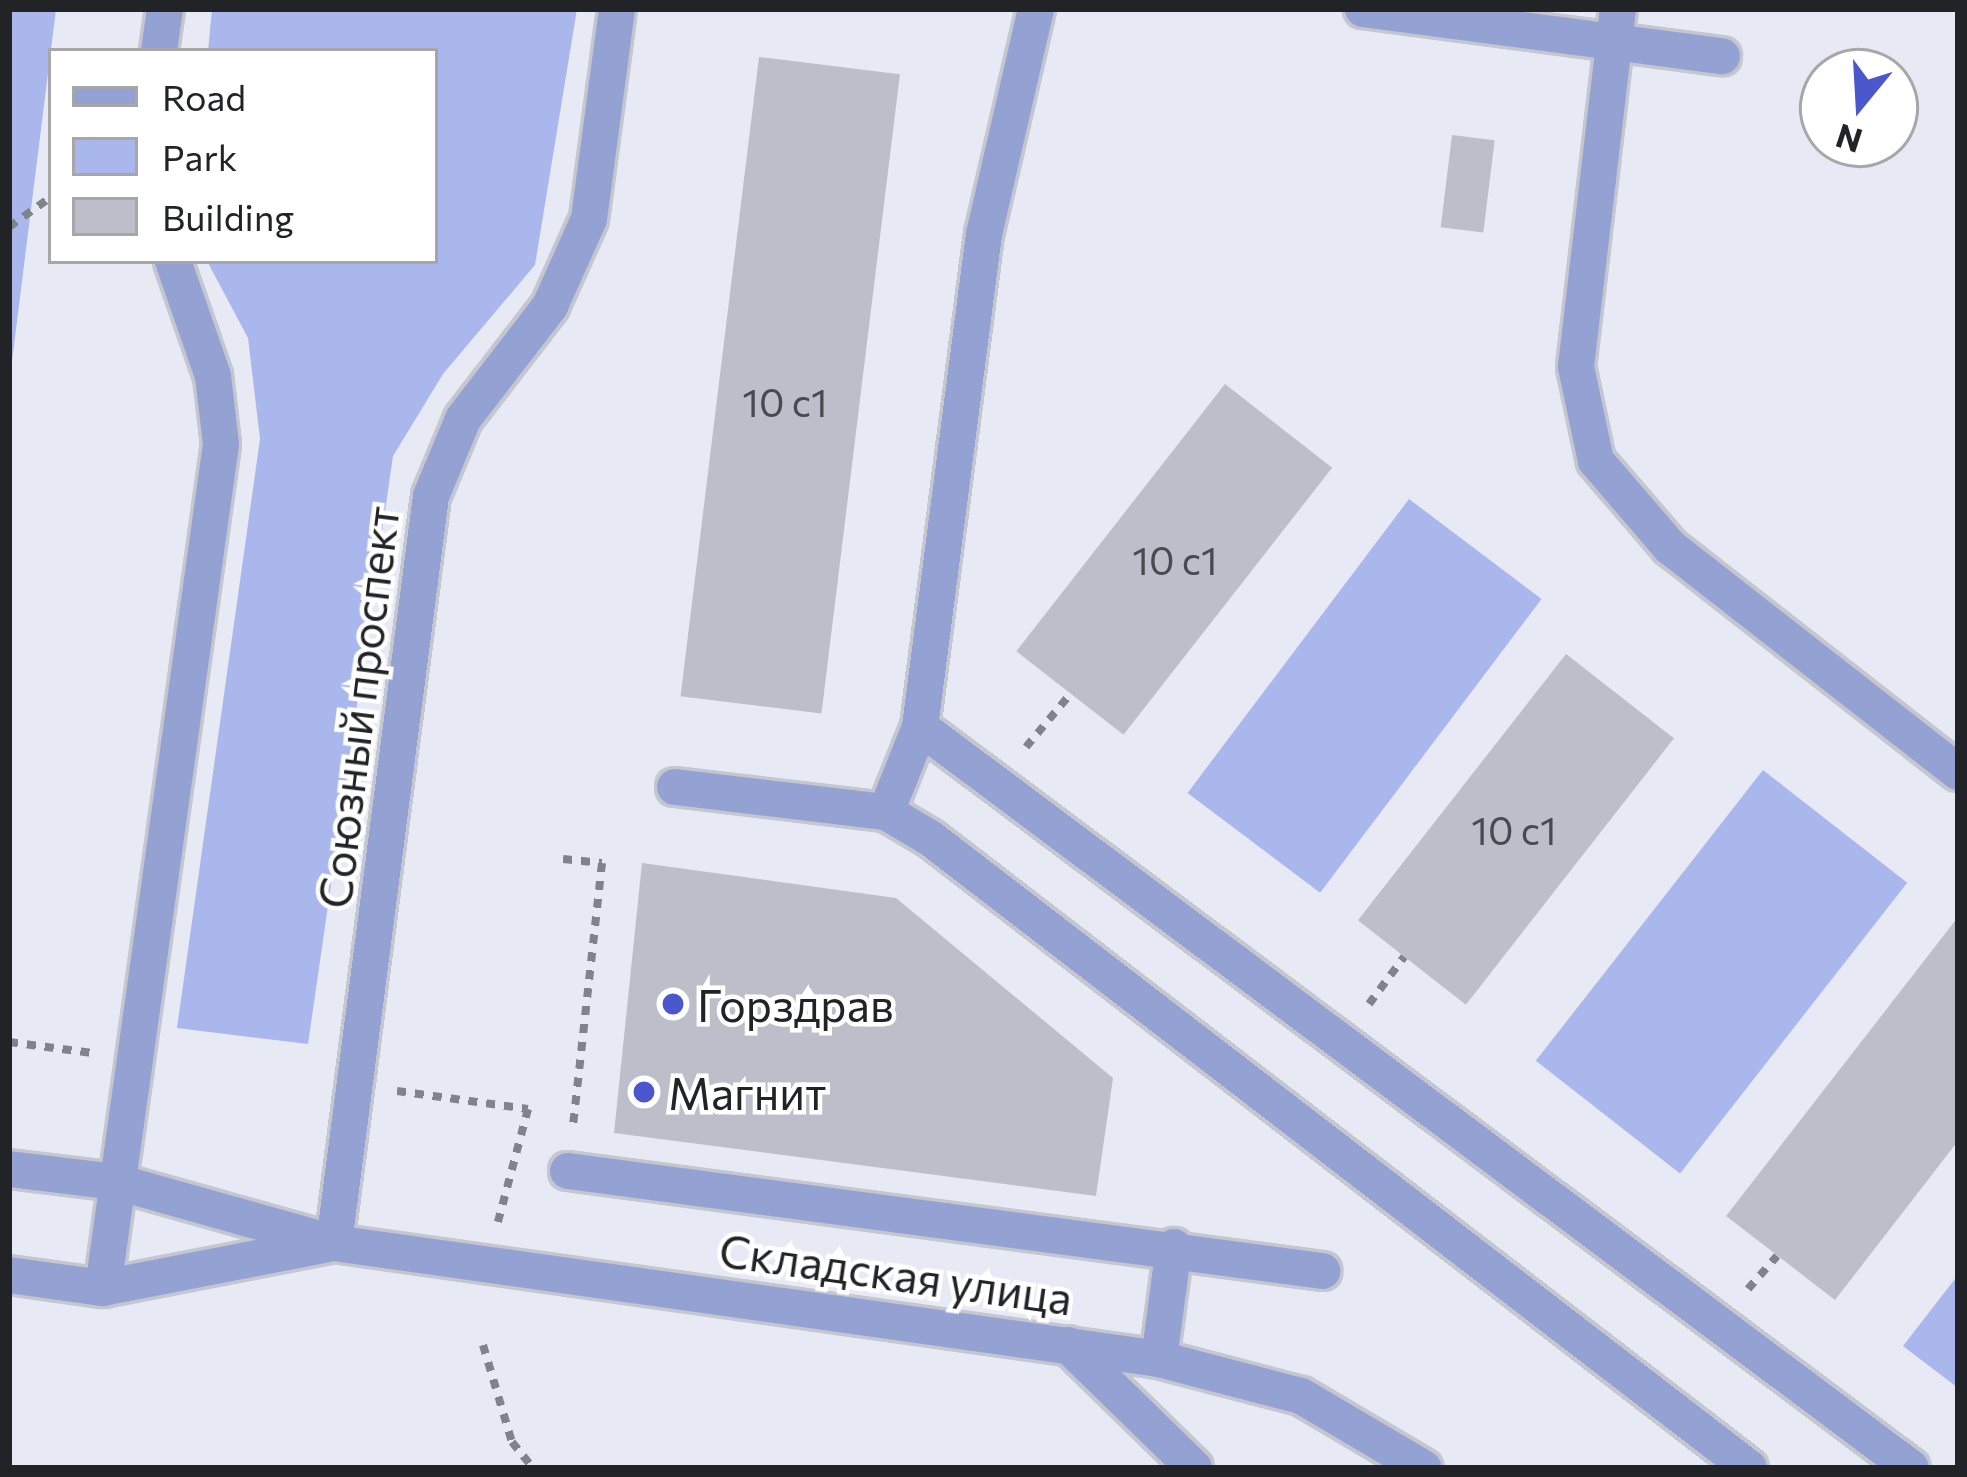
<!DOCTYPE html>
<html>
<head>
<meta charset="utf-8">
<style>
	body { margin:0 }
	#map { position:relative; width:1967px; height:1477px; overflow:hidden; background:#e7eaf5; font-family:Commissioner,sans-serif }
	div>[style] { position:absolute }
	.green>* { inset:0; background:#a9b7ed; transform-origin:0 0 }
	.building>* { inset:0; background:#bcbfca; transform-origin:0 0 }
	.path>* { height:8px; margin-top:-4px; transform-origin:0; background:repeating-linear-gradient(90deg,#81838a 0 9px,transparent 0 18px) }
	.roads { filter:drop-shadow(3px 0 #c4c6d0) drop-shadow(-3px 0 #c4c6d0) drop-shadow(0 3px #c4c6d0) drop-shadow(0 -3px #c4c6d0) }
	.minor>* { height:36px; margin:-18px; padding:0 18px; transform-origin:18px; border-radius:18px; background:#94a1d3 }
	.dots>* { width:33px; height:33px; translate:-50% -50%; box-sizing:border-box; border:6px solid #fff; border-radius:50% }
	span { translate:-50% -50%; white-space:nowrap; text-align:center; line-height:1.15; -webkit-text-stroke:9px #fff; paint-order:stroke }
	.number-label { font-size:39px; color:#484a50 }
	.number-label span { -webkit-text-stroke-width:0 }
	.street-label { font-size:45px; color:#222327 }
	.poi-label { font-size:45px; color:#222327 }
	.left { translate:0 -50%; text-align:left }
	.frame { position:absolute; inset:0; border:12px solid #222327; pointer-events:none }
	.legend { position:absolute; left:48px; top:48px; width:390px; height:216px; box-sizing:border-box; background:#fff; border:3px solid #a7a7a9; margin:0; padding:15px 21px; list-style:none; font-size:36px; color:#222327 }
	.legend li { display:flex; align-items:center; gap:24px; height:60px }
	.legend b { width:60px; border:3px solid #a7a7a9 }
	.north { position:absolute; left:1799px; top:48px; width:120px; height:120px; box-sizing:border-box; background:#fff; border:3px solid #a7a7a9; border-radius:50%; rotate:198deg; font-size:33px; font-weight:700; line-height:48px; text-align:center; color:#222327 }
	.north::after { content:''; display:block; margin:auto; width:42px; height:54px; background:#4a57cd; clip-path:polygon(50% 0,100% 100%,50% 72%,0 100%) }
</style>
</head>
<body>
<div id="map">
	<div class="green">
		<i style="clip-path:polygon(9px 9px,56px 9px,9px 385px)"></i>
		<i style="clip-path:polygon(212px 9px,577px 9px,535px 265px,443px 374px,393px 456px,308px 1044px,177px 1028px,260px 439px,248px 338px,207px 261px,435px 261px,435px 51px,208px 51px)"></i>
		<i style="left:1409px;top:499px;width:166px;height:368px;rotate:37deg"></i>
		<i style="left:1763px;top:770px;width:183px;height:369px;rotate:38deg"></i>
		<i style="clip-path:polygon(1958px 1275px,1958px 1388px,1903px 1346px)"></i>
	</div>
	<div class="building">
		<i style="left:759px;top:57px;width:142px;height:644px;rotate:7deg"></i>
		<i style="left:1452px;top:135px;width:43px;height:93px;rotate:7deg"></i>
		<i style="left:1225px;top:384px;width:136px;height:339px;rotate:38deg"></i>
		<i style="left:1566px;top:654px;width:137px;height:338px;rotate:38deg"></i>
		<i style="clip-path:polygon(642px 863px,896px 898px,1113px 1078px,1096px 1196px,614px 1133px)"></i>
		<i style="clip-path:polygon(1958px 917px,1958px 1141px,1835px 1300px,1726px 1216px)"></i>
	</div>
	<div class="path">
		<i style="left:9px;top:227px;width:52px;rotate:-35.5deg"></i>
		<i style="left:1026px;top:747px;width:72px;rotate:-50.1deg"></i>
		<i style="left:563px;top:859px;width:39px;rotate:6deg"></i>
		<i style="left:602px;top:863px;width:263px;rotate:96.3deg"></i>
		<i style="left:1369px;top:1004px;width:59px;rotate:-53.3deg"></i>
		<i style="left:9px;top:1042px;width:84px;rotate:7.5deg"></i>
		<i style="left:397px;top:1091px;width:132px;rotate:7.8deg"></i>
		<i style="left:528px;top:1109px;width:117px;rotate:104.9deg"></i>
		<i style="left:1748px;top:1289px;width:44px;rotate:-48.7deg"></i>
		<i style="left:483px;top:1345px;width:101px;rotate:73.4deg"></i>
		<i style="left:512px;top:1442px;width:33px;rotate:51deg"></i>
	</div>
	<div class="roads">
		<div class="minor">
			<i style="left:1036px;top:9px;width:231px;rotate:103deg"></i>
			<i style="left:984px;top:234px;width:497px;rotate:97.4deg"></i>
			<i style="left:920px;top:727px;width:1237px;rotate:36.79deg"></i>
			<i style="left:1363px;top:9px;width:362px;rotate:7.5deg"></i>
			<i style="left:1618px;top:9px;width:360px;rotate:96.7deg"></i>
			<i style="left:1576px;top:367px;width:96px;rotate:78deg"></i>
			<i style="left:1596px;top:461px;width:113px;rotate:49.3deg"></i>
			<i style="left:1670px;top:547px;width:365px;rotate:38deg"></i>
			<i style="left:159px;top:51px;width:42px;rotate:-81.9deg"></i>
			<i style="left:675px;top:787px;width:212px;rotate:6.8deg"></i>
			<i style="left:886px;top:812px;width:51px;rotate:30.6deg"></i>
			<i style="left:930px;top:838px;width:1033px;rotate:37.57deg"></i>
			<i style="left:886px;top:812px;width:92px;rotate:-68.2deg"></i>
			<i style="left:9px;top:1169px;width:109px;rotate:6.9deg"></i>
			<i style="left:117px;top:1182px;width:225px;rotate:15.7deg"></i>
			<i style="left:334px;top:1243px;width:833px;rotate:8deg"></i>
			<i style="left:1159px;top:1359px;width:147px;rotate:14.6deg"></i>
			<i style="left:1301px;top:1396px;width:142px;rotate:30.5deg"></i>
			<i style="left:568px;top:1171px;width:761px;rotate:7.55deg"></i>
			<i style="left:334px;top:1243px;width:753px;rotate:-82.6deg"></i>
			<i style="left:431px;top:496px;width:83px;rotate:-67.4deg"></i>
			<i style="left:463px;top:419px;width:143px;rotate:-52.4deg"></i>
			<i style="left:550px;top:306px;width:95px;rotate:-65.9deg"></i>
			<i style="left:589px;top:219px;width:212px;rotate:-82.4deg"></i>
			<i style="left:9px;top:1275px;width:95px;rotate:7.9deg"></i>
			<i style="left:103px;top:1288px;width:226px;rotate:-11deg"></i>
			<i style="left:103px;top:1288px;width:852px;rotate:-82.04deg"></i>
			<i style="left:221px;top:444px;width:68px;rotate:-96.7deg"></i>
			<i style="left:213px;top:376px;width:122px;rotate:-109.2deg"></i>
			<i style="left:1068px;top:1345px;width:176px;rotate:44.3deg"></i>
			<i style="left:1159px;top:1359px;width:113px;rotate:-82.4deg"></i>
		</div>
	</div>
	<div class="dots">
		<i style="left:673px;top:1004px;background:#4a57cd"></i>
		<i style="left:644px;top:1092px;background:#4a57cd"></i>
	</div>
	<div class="number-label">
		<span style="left:785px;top:401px">10 с1</span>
		<span style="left:1175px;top:559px">10 с1</span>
		<span style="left:1514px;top:829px">10 с1</span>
	</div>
	<div class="street-label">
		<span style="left:357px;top:707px;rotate:-83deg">Союзный проспект</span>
		<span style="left:896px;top:1273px;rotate:8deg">Складская улица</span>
	</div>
	<div class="poi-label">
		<span class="left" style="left:697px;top:1004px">Горздрав</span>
		<span class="left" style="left:668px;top:1092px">Магнит</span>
	</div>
	<div class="frame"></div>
	<ul class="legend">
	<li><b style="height:15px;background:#94a1d3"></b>Road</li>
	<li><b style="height:33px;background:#a9b7ed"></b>Park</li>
	<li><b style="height:33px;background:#bcbfca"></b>Building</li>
	</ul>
	<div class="north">N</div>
</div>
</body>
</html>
